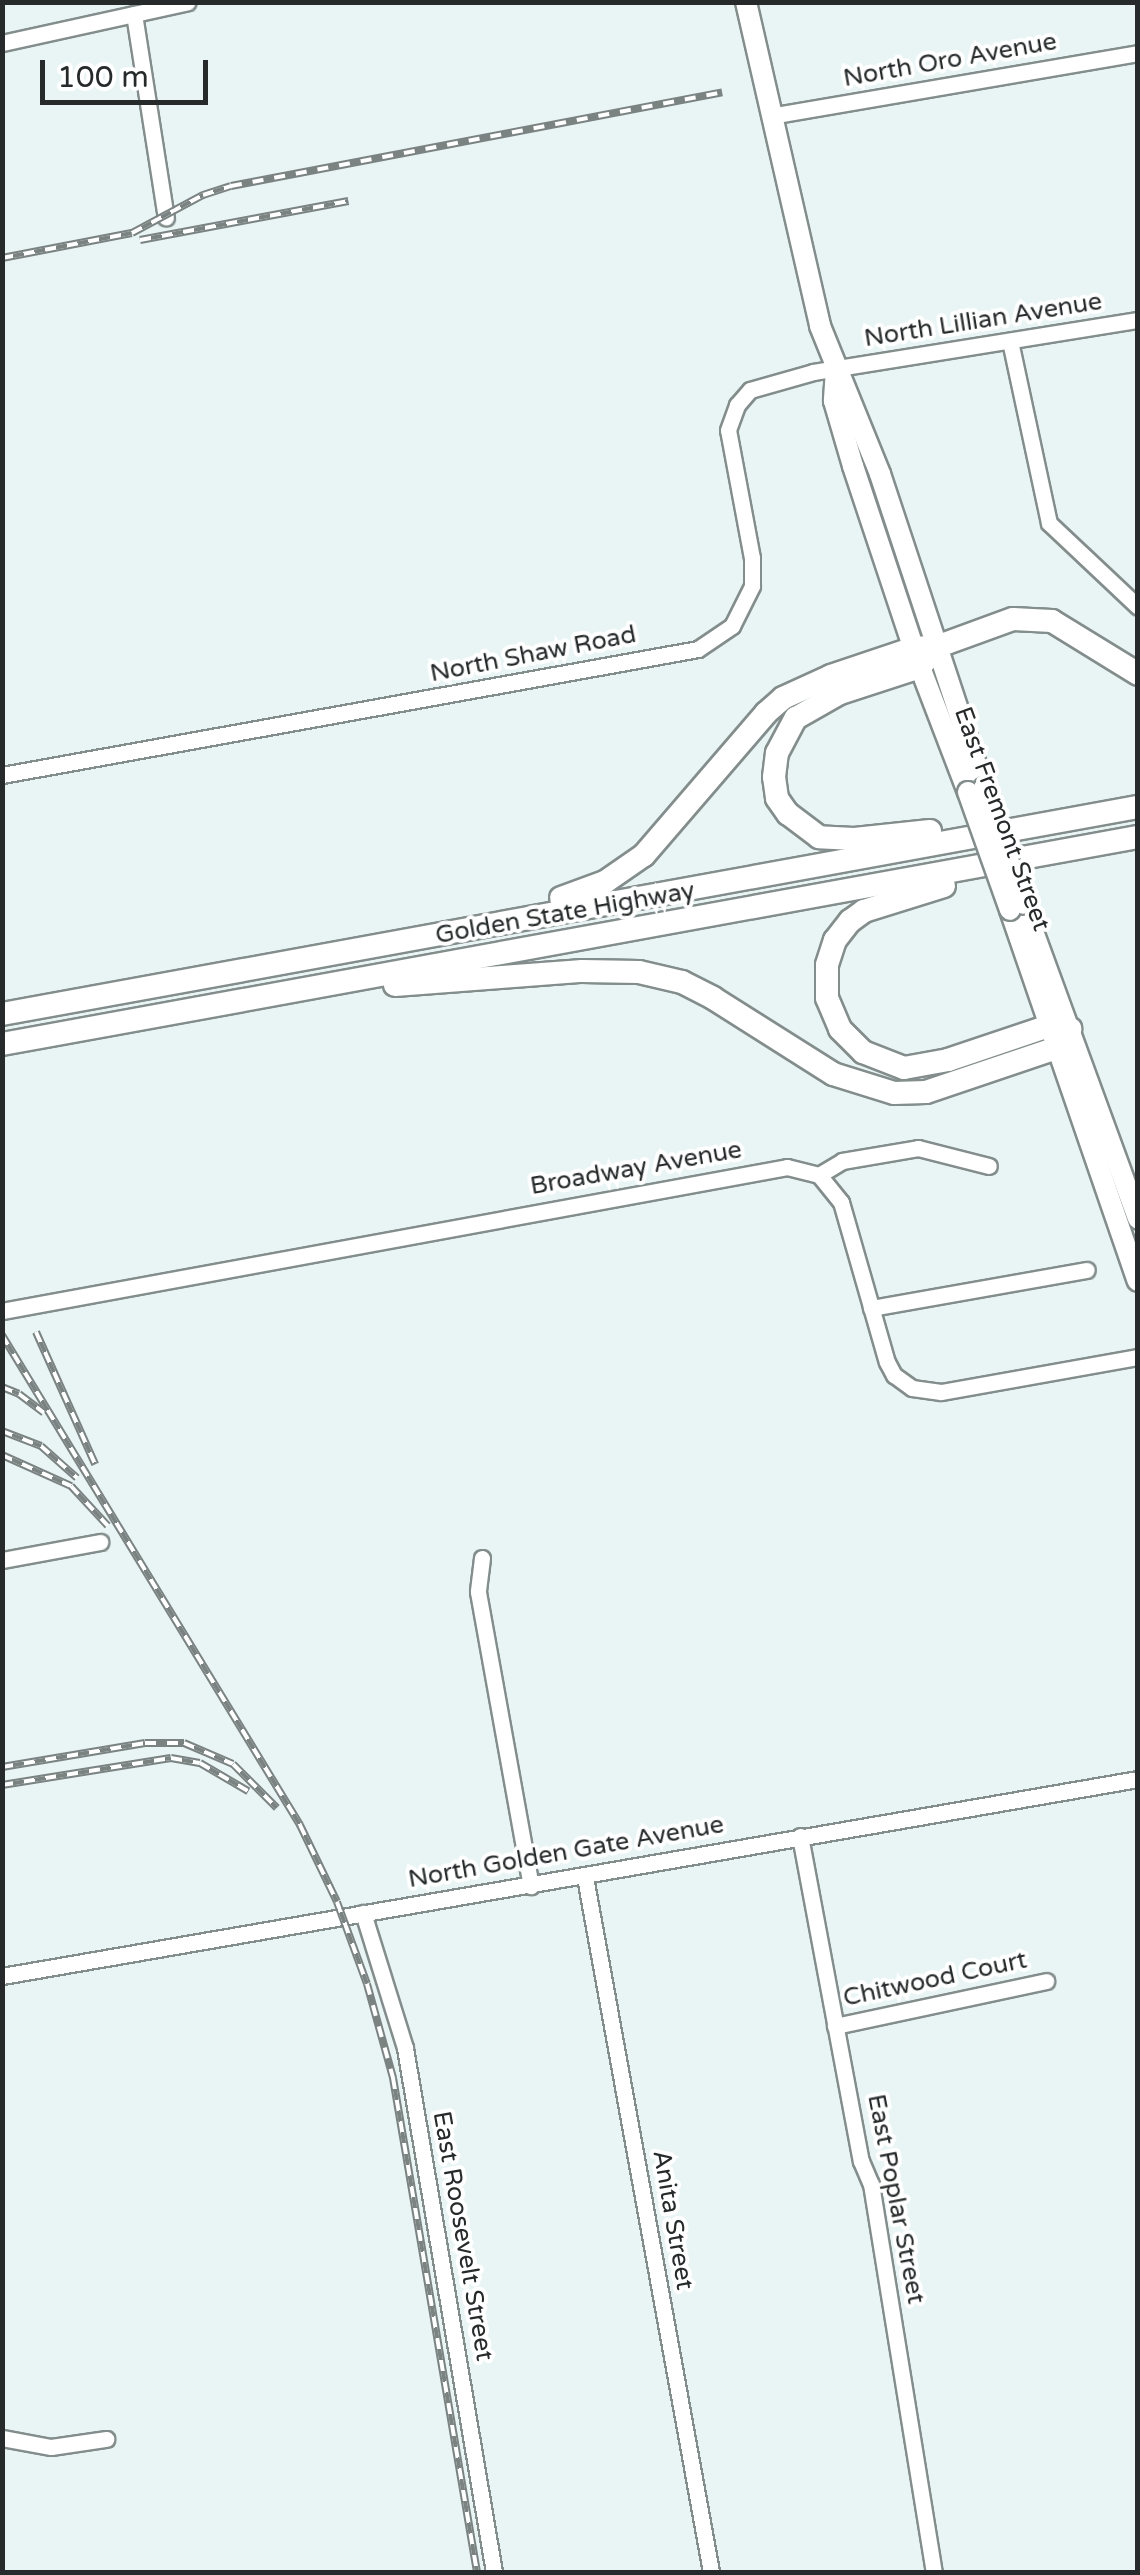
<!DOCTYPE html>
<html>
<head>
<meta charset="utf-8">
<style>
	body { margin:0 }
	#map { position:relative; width:1140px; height:2575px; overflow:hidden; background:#e9f4f4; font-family:"Varela Round",sans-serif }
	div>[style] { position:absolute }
	.roads { filter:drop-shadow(2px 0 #838d8c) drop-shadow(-2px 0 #838d8c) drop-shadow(0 2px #838d8c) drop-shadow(0 -2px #838d8c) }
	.minor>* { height:15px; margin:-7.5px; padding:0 7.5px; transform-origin:7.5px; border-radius:7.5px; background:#fff }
	.major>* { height:20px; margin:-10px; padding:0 10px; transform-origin:10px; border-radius:10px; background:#fff }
	.highway>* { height:22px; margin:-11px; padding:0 11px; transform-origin:11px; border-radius:11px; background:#fff }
	.rail>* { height:8px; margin-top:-4px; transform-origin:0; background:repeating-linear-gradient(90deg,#fff 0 11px,#7b8282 0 22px); box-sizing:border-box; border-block:2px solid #7b8282 }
	.bridges { filter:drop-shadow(2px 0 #838d8c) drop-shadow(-2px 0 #838d8c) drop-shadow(0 2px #838d8c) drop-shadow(0 -2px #838d8c) }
	.major-bridge>* { height:20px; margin:-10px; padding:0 10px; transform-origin:10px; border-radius:10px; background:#fff }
	span { translate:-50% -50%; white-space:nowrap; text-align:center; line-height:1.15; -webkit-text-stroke:8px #fff; paint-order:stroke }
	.street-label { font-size:25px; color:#262a2a }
	.frame { position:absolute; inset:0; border:5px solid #262a2a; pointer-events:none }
	.scale { position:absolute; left:40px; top:60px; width:168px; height:45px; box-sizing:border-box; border:5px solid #262a2a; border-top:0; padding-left:12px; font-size:30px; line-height:35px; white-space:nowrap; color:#262a2a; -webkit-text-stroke:8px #fff; paint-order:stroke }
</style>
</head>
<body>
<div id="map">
	<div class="roads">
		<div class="minor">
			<i style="left:134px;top:14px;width:206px;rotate:81.1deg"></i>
			<i style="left:2px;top:43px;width:190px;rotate:-12.4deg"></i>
			<i style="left:770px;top:116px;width:373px;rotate:-9.7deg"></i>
			<i style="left:1010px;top:341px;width:186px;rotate:77.9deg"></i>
			<i style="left:1049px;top:523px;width:122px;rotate:43.3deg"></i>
			<i style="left:2px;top:775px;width:707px;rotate:-10.26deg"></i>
			<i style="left:698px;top:649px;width:41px;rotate:-34.1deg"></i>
			<i style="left:732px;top:626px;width:45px;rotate:-63.4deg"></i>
			<i style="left:752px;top:586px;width:28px;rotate:-90deg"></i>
			<i style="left:752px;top:558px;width:130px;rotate:-100.6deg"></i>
			<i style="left:728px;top:430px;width:27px;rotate:-70deg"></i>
			<i style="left:737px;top:405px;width:20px;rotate:-49deg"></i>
			<i style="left:750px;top:390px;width:66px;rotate:-15.9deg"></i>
			<i style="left:813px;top:372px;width:329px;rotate:-9.1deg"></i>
			<i style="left:819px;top:1175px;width:27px;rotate:-31deg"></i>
			<i style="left:842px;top:1161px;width:77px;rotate:-9.7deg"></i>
			<i style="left:918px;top:1148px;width:73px;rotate:14.2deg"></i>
			<i style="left:871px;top:1308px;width:219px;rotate:-10deg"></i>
			<i style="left:2px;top:1311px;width:798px;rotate:-10.39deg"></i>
			<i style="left:787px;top:1167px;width:33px;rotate:14deg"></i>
			<i style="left:819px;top:1175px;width:35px;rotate:51deg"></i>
			<i style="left:841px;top:1202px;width:166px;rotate:74deg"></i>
			<i style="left:887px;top:1362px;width:15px;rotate:62deg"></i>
			<i style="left:894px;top:1375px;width:22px;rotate:36deg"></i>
			<i style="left:912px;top:1388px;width:29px;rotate:8deg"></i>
			<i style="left:941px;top:1392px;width:200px;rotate:-10.1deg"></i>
			<i style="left:482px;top:1558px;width:34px;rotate:97deg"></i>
			<i style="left:478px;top:1592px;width:299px;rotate:79.8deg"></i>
			<i style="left:2px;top:1560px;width:100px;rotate:-10.4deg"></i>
			<i style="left:800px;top:1836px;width:331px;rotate:79.4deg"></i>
			<i style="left:861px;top:2161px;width:25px;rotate:67deg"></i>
			<i style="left:871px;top:2184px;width:393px;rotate:80.8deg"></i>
			<i style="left:585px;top:1877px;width:706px;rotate:79.72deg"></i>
			<i style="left:363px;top:1913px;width:141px;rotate:72.7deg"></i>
			<i style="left:405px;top:2048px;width:532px;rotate:80.36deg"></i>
			<i style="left:2px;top:1976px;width:1153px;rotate:-9.84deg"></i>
			<i style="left:835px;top:2026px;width:216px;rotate:-12deg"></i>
			<i style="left:2px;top:2438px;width:50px;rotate:10.4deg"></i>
			<i style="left:51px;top:2447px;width:56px;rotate:-8.3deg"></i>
		</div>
		<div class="major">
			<i style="left:746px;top:2px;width:332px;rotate:77.1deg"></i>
			<i style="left:820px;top:326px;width:160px;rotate:67.9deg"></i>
			<i style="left:880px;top:474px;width:331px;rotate:71.7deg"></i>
			<i style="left:836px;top:370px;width:31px;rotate:94deg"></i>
			<i style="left:834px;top:401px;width:68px;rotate:73.7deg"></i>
			<i style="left:853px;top:466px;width:212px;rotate:71.6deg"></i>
			<i style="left:920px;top:667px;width:134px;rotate:69deg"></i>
			<i style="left:1023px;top:904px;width:335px;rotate:69.9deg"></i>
			<i style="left:1010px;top:910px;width:392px;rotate:71deg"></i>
		</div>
		<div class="highway">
			<i style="left:930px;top:831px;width:76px;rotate:174deg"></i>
			<i style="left:854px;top:839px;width:35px;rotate:-177deg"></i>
			<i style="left:819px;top:837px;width:39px;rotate:-143deg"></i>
			<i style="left:788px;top:814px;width:19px;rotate:-125deg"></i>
			<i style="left:777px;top:798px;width:21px;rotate:-98deg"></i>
			<i style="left:774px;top:777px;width:24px;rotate:-83deg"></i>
			<i style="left:777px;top:753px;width:40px;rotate:-62deg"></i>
			<i style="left:796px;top:718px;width:51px;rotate:-29.6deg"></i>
			<i style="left:840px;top:693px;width:84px;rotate:-18deg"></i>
			<i style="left:920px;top:667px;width:26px;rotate:-51deg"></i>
			<i style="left:944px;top:886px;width:84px;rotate:162.6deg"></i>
			<i style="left:864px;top:911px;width:17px;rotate:144deg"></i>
			<i style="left:850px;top:921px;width:24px;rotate:128deg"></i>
			<i style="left:835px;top:940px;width:26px;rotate:108deg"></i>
			<i style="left:827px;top:965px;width:33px;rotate:90deg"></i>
			<i style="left:827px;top:998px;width:34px;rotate:67deg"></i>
			<i style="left:840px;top:1029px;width:33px;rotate:45deg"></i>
			<i style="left:863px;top:1052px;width:44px;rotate:21.3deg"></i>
			<i style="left:904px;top:1068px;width:45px;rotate:-10.3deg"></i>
			<i style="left:948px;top:1060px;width:103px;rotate:-18.6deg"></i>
			<i style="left:1046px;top:1027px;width:24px;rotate:5deg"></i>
			<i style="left:561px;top:898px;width:47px;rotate:-20deg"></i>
			<i style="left:605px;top:882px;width:47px;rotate:-34.7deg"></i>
			<i style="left:644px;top:855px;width:187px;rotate:-49.3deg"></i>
			<i style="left:766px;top:713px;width:23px;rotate:-41deg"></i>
			<i style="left:783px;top:698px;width:53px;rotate:-24.6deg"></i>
			<i style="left:831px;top:676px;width:88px;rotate:-18.6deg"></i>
			<i style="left:914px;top:648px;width:22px;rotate:-3deg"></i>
			<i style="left:936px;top:647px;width:82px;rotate:-20deg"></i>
			<i style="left:1013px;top:619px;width:39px;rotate:3deg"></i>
			<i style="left:1052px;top:621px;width:101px;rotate:31.6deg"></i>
			<i style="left:395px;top:985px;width:188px;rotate:-4.3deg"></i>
			<i style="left:582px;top:971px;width:57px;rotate:1deg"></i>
			<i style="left:639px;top:972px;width:44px;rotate:13.1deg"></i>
			<i style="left:682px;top:982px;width:35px;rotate:27deg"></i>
			<i style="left:713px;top:998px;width:142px;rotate:32.3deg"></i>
			<i style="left:833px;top:1074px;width:64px;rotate:17.3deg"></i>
			<i style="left:894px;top:1093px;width:32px;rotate:-2deg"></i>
			<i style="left:926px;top:1092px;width:135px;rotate:-18.6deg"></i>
			<i style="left:1054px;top:1049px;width:26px;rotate:-51deg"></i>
			<i style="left:2px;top:1014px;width:1155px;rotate:-10.33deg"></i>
			<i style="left:2px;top:1044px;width:1155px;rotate:-10.33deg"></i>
		</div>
	</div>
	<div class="rail">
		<i style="left:140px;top:240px;width:212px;rotate:-10.6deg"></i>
		<i style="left:2px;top:258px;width:132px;rotate:-10.9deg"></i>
		<i style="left:132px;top:233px;width:81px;rotate:-28.2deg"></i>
		<i style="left:203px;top:195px;width:29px;rotate:-18deg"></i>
		<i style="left:231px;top:186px;width:500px;rotate:-10.8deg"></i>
		<i style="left:36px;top:1332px;width:145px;rotate:65.9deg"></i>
		<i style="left:2px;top:1335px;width:574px;rotate:58.69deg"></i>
		<i style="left:300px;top:1825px;width:85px;rotate:64.3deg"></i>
		<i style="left:337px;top:1902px;width:87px;rotate:69.9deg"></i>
		<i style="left:367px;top:1984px;width:98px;rotate:74.5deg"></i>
		<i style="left:393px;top:2078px;width:501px;rotate:80.35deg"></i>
		<i style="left:2px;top:1387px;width:18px;rotate:22deg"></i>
		<i style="left:19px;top:1394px;width:31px;rotate:37deg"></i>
		<i style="left:2px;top:1431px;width:42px;rotate:21deg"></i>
		<i style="left:41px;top:1446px;width:48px;rotate:41.6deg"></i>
		<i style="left:2px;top:1455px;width:76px;rotate:24.2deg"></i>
		<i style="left:71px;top:1486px;width:54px;rotate:47.2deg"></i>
		<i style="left:2px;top:1767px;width:145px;rotate:-9.5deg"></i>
		<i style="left:145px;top:1743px;width:39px"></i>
		<i style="left:184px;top:1743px;width:53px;rotate:23.2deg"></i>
		<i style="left:233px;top:1764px;width:62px;rotate:45deg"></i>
		<i style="left:2px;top:1785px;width:171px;rotate:-9.1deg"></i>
		<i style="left:171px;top:1758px;width:29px;rotate:10deg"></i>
		<i style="left:200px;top:1763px;width:56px;rotate:30.3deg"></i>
	</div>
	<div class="bridges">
		<div class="major-bridge">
			<i style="left:984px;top:788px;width:122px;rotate:71.4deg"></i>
			<i style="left:968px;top:792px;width:125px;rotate:70.4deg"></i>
		</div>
	</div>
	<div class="street-label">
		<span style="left:950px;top:60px;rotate:-10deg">North Oro Avenue</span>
		<span style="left:983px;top:320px;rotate:-9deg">North Lillian Avenue</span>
		<span style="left:533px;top:654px;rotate:-11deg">North Shaw Road</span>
		<span style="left:1002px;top:819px;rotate:70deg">East Fremont Street</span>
		<span style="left:565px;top:913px;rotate:-10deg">Golden State Highway</span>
		<span style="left:636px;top:1168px;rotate:-10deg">Broadway Avenue</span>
		<span style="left:566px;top:1852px;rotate:-10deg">North Golden Gate Avenue</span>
		<span style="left:935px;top:1979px;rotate:-12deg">Chitwood Court</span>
		<span style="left:896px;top:2199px;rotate:79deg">East Poplar Street</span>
		<span style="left:673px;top:2220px;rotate:80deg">Anita Street</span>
		<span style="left:463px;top:2236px;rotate:80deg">East Roosevelt Street</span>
	</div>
	<div class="frame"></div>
	<div class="scale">100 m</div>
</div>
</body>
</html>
